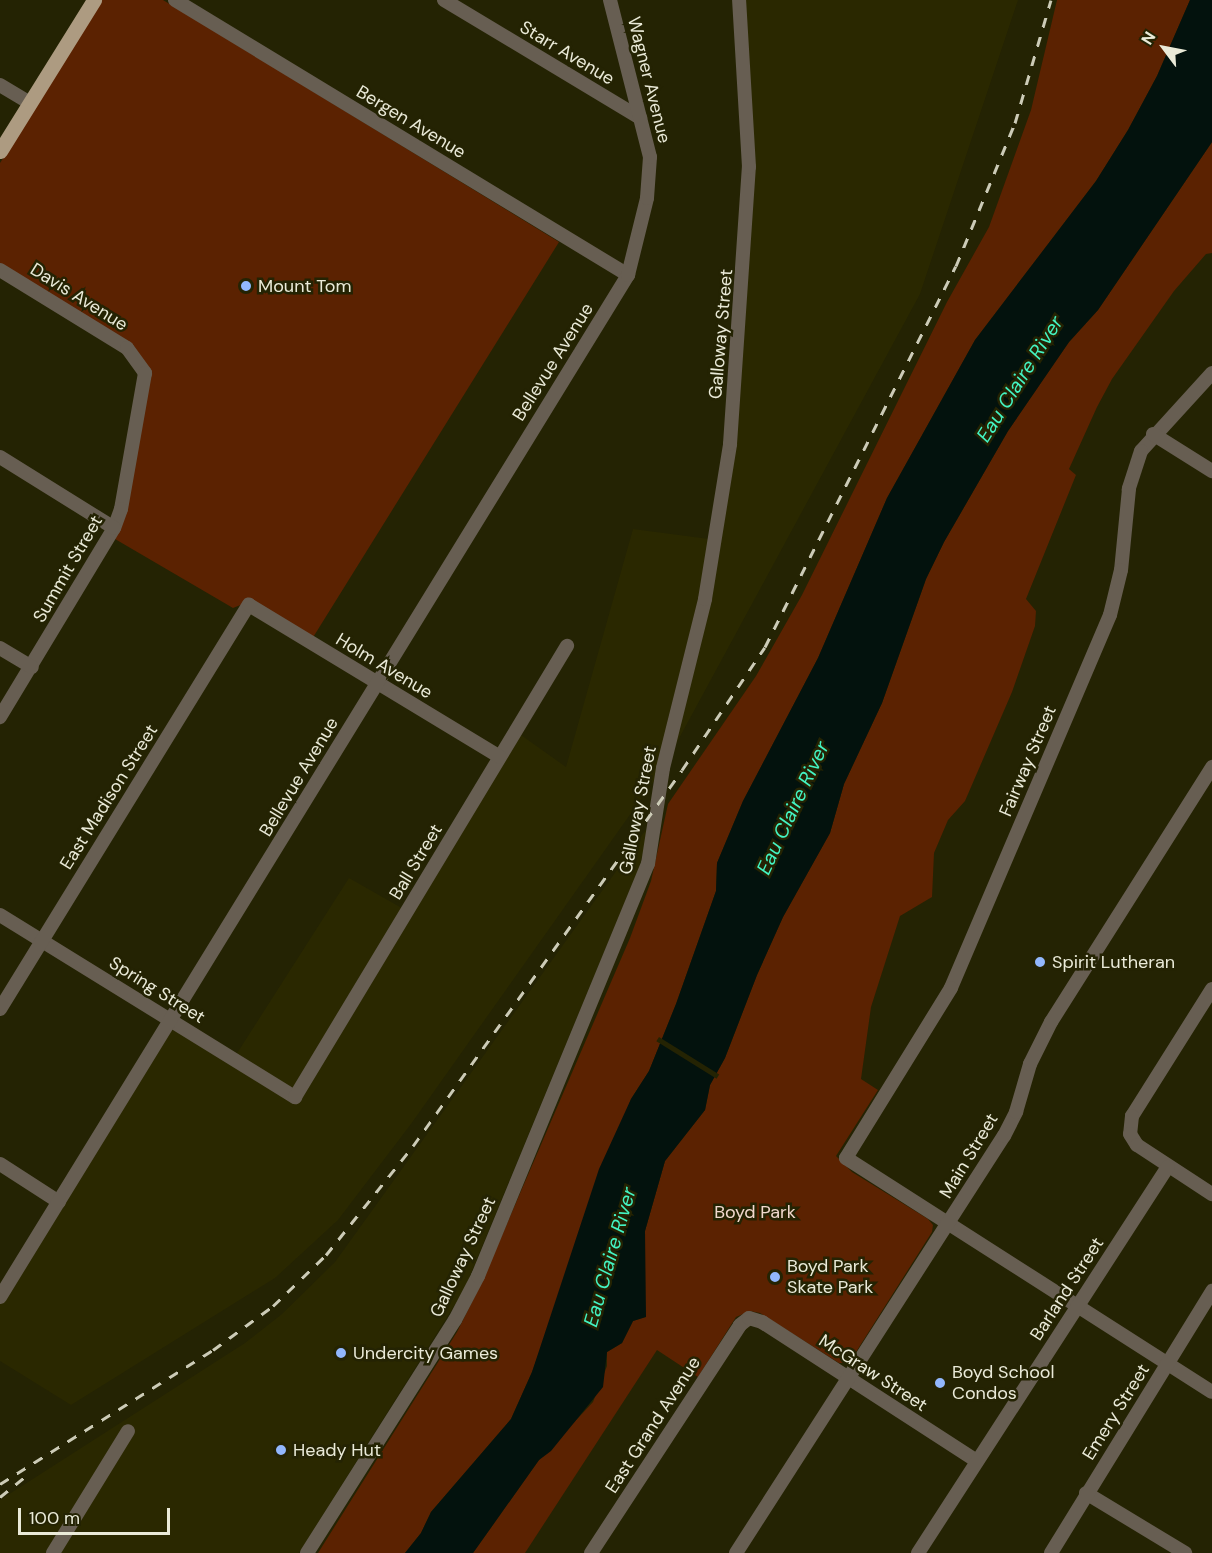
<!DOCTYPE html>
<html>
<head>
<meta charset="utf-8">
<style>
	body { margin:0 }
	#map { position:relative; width:1212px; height:1553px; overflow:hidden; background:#242303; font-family:"DM Sans",sans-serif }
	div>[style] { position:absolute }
	.built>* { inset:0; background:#2a2800 }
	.green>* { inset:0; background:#5b2201 }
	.water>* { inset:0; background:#03120d }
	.pier>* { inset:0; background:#242303; transform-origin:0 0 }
	.minor>* { height:14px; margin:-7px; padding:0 7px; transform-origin:7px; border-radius:7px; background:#675e52 }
	.major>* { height:15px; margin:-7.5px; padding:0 7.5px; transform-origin:7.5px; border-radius:7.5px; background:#ad9b81 }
	.rail>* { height:3px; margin-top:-1.5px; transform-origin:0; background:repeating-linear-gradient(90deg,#cccbb7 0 10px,transparent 0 20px) }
	.dots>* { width:16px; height:16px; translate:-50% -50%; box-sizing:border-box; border:3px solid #242303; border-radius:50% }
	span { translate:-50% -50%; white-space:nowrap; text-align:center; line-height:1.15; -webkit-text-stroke:5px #242303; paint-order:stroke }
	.street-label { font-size:18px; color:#eaead8 }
	.poi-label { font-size:18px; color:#eaead8 }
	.left { translate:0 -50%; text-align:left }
	.park-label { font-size:18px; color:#f2d9ce }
	.water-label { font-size:20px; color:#43f4c3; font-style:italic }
	.north { position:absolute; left:1134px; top:18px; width:60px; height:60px; -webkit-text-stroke:4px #242303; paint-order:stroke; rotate:302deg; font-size:16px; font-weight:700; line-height:24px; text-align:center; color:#eaead8 }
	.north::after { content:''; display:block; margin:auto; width:21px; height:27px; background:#eaead8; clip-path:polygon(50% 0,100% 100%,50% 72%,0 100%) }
	.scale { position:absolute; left:18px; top:1508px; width:152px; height:27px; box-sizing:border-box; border:3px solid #eaead8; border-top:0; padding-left:8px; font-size:18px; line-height:21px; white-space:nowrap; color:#eaead8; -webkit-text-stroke:4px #242303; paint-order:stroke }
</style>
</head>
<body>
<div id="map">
	<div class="built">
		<i style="clip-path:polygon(739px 0,1018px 0,920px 294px,663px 768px,411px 1124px,338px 1220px,275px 1278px,71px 1405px,0 1361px,0 1297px,173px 1021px,234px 1058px,349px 878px,407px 911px,521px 735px,566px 767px,633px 529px,717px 540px,747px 249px)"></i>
		<i style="clip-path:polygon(650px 824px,639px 868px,464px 1290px,299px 1553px,0 1553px,0 1500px,245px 1343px,282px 1314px,335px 1262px)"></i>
	</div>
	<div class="green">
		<i style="clip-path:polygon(102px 0,163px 0,559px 242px,312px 639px,248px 602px,233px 608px,115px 539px,148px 367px,133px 346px,0 263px,0 163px)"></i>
		<i style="clip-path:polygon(1057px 0,1190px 0,1157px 76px,1128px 130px,1096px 181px,975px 340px,887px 498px,818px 658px,743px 801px,717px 863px,716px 891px,676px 1004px,649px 1071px,631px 1099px,532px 1372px,511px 1419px,431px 1512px,421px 1533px,405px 1553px,318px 1553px,457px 1332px,481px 1284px,630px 938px,651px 881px,668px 804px,756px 676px,802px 595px,947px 302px,989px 227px,1031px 110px)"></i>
		<i style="clip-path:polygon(1212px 142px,1212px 253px,1206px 254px,1174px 291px,1112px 379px,1097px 407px,1069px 469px,1076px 475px,1026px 599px,1036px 611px,1035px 626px,1012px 692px,965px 801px,948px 820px,934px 853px,932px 897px,900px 916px,871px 1007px,861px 1079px,878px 1090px,836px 1156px,852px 1172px,928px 1219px,933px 1225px,932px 1232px,849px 1363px,839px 1363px,760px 1313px,750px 1311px,736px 1317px,698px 1377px,657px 1350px,525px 1553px,473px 1553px,539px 1460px,593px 1402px,607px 1366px,607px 1352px,622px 1343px,633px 1321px,645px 1317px,645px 1231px,665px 1161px,705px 1110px,710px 1085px,725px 1058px,757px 975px,783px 917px,830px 833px,844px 784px,882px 703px,926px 579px,944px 542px,1008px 431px,1069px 342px,1098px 310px)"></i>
	</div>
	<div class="water">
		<i style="clip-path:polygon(1190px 0,1212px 0,1212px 142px,1098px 310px,1069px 342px,1008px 431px,944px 542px,926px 579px,882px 703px,844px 784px,830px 833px,783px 917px,757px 975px,725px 1058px,710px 1085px,705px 1110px,665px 1161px,645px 1231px,646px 1317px,633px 1321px,622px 1343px,607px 1352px,603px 1387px,551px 1451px,539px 1460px,473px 1553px,405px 1553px,421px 1533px,431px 1512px,511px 1419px,532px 1372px,599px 1169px,631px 1099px,649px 1071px,676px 1004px,716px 891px,717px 863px,743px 801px,818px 658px,887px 498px,975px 340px,1096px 181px,1128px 130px,1157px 76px)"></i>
	</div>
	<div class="pier">
		<i style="left:659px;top:1037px;width:71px;height:5px;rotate:32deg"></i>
	</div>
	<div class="minor">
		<i style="left:175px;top:0;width:530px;rotate:31.26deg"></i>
		<i style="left:444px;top:0;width:229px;rotate:31deg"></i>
		<i style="left:0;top:85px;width:35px;rotate:31deg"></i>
		<i style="left:0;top:270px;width:149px;rotate:31.6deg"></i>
		<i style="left:127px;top:348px;width:31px;rotate:54deg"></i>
		<i style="left:145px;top:373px;width:138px;rotate:100deg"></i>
		<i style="left:121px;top:509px;width:20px;rotate:110deg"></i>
		<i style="left:114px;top:528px;width:221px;rotate:121.1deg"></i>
		<i style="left:1212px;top:373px;width:105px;rotate:132.3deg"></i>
		<i style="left:1141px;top:451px;width:40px;rotate:108deg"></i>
		<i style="left:1129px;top:489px;width:81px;rotate:95.6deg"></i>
		<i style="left:1121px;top:570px;width:46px;rotate:103.7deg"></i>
		<i style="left:1110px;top:615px;width:405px;rotate:113.1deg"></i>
		<i style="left:951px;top:988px;width:200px;rotate:121.7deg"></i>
		<i style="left:846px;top:1158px;width:434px;rotate:32.6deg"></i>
		<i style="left:1153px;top:434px;width:70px;rotate:32.1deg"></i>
		<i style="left:0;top:457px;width:134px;rotate:31.9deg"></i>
		<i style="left:0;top:648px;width:37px;rotate:31deg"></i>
		<i style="left:0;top:915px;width:347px;rotate:31.7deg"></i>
		<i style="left:295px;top:1097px;width:527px;rotate:-58.91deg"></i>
		<i style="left:1212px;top:989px;width:150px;rotate:122.2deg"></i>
		<i style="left:1132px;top:1116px;width:18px;rotate:96deg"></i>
		<i style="left:1130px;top:1134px;width:13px;rotate:58deg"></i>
		<i style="left:1137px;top:1145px;width:90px;rotate:33.2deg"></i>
		<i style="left:0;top:1009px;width:475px;rotate:-58.4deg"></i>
		<i style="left:249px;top:605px;width:293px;rotate:31.2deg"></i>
		<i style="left:0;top:1164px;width:70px;rotate:32.8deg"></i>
		<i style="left:0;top:1297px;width:1200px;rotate:-58.43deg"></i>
		<i style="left:628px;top:275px;width:79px;rotate:-76.1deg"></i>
		<i style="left:647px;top:198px;width:41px;rotate:-85.8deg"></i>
		<i style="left:650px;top:157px;width:162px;rotate:-104.3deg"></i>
		<i style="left:1086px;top:1493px;width:116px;rotate:31.2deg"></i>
		<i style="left:53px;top:1553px;width:143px;rotate:-58.4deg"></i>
		<i style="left:307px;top:1553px;width:276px;rotate:-57.6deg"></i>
		<i style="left:455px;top:1320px;width:50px;rotate:-62.4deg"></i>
		<i style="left:478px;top:1276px;width:446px;rotate:-67.6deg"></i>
		<i style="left:648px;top:864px;width:97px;rotate:-81.1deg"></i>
		<i style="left:663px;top:768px;width:174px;rotate:-76deg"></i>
		<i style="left:705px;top:599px;width:157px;rotate:-80.8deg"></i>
		<i style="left:730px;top:444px;width:278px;rotate:-86.1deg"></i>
		<i style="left:749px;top:167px;width:167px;rotate:-93.4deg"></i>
		<i style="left:591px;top:1553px;width:272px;rotate:-56.8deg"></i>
		<i style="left:740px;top:1325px;width:11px;rotate:-38deg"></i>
		<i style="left:749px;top:1318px;width:14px;rotate:17deg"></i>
		<i style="left:762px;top:1322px;width:256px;rotate:32.9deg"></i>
		<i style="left:736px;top:1553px;width:496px;rotate:-57.3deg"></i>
		<i style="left:1004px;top:1136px;width:27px;rotate:-63deg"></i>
		<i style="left:1016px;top:1112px;width:50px;rotate:-73.7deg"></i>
		<i style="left:1030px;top:1064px;width:47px;rotate:-63.4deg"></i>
		<i style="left:1051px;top:1022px;width:302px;rotate:-57.7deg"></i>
		<i style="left:918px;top:1553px;width:460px;rotate:-57.1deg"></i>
		<i style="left:1051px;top:1553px;width:308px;rotate:-58.4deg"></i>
	</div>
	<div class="major">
		<i style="left:0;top:151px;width:178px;rotate:-58.1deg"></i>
	</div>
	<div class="rail">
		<i style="left:0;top:1484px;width:252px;rotate:-32.2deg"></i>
		<i style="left:213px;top:1350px;width:74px;rotate:-36.3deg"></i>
		<i style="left:273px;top:1306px;width:74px;rotate:-43.9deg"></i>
		<i style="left:326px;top:1255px;width:139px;rotate:-51.4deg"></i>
		<i style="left:413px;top:1146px;width:462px;rotate:-54.4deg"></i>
		<i style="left:682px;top:770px;width:148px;rotate:-56deg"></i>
		<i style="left:765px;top:647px;width:426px;rotate:-63.4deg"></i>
		<i style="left:956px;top:266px;width:155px;rotate:-67.6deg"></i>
		<i style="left:1015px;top:123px;width:128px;rotate:-73.7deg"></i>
		<i style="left:0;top:1497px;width:32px;rotate:-39deg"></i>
	</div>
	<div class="dots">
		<i style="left:246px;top:286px;background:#92b7fd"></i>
		<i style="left:1040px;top:962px;background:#92b7fd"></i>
		<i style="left:775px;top:1277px;background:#92b7fd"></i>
		<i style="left:341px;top:1353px;background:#92b7fd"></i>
		<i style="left:940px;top:1383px;background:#92b7fd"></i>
		<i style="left:281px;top:1450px;background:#92b7fd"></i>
	</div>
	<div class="street-label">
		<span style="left:567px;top:53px;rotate:31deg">Starr Avenue</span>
		<span style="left:649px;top:80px;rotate:76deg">Wagner Avenue</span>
		<span style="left:411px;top:122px;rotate:31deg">Bergen Avenue</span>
		<span style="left:79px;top:297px;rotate:32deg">Davis Avenue</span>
		<span style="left:721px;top:334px;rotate:-85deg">Galloway Street</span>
		<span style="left:553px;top:362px;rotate:-58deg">Bellevue Avenue</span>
		<span style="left:68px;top:569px;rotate:-60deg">Summit Street</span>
		<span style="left:384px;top:666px;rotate:31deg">Holm Avenue</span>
		<span style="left:1028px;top:761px;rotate:-67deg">Fairway Street</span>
		<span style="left:299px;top:777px;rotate:-59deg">Bellevue Avenue</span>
		<span style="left:109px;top:797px;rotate:-58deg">East Madison Street</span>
		<span style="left:638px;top:810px;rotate:-79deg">Galloway Street</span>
		<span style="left:416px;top:862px;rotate:-59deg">Ball Street</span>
		<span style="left:157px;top:990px;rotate:32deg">Spring Street</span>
		<span style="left:969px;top:1156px;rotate:-59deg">Main Street</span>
		<span style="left:463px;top:1257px;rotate:-65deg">Galloway Street</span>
		<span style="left:1067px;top:1289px;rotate:-57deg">Barland Street</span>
		<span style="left:873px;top:1373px;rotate:33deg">McGraw Street</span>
		<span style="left:1116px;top:1412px;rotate:-58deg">Emery Street</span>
		<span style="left:653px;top:1425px;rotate:-57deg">East Grand Avenue</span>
	</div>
	<div class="poi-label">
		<span class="left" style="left:258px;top:286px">Mount Tom</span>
		<span class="left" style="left:1052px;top:962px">Spirit Lutheran</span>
		<span class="left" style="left:787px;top:1277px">Boyd Park<br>Skate Park</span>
		<span class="left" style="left:353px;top:1353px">Undercity Games</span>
		<span class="left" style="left:952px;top:1383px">Boyd School<br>Condos</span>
		<span class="left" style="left:293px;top:1450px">Heady Hut</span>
	</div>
	<div class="park-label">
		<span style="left:755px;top:1212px">Boyd Park</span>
	</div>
	<div class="water-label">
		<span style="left:1020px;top:379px;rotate:-58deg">Eau Claire River</span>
		<span style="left:793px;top:808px;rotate:-65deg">Eau Claire River</span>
		<span style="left:610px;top:1257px;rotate:-74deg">Eau Claire River</span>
	</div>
	<div class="north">N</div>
	<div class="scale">100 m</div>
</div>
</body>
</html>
